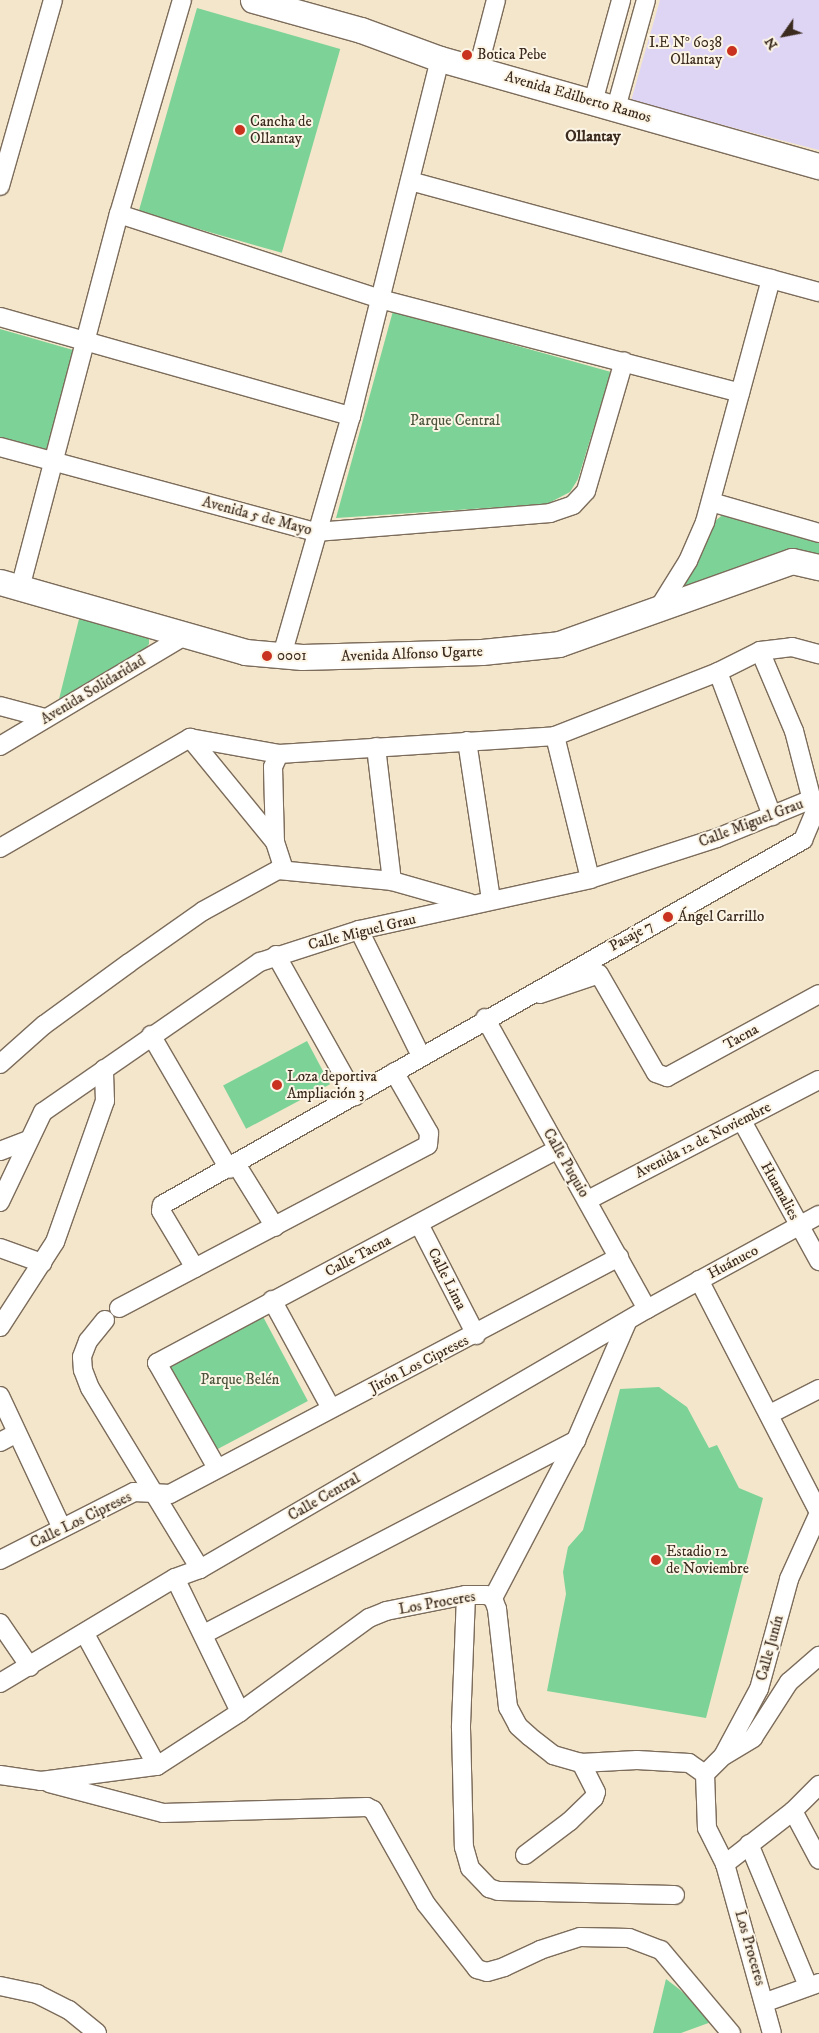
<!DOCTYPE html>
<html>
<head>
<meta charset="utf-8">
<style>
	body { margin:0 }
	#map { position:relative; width:819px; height:2033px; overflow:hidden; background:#f4e6cb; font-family:"IM FELL DW Pica",serif }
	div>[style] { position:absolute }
	.built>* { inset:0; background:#ded5f5 }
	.green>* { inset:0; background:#7dd397; transform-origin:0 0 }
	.roads { filter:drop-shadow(1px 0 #7c6c5b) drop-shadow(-1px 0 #7c6c5b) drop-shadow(0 1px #7c6c5b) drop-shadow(0 -1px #7c6c5b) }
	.street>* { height:18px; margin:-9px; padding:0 9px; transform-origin:9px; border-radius:9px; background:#fff }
	.secondary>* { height:25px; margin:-12.5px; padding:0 12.5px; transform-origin:12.5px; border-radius:12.5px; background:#fff }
	.dots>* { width:14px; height:14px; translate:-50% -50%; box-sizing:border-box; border:2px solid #fcf5e5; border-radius:50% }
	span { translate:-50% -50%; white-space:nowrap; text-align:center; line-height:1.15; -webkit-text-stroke:4px #fcf5e5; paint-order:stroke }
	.poi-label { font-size:15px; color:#3b2a1e }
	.right { translate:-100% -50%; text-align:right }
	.left { translate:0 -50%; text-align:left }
	.street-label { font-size:15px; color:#3b2a1e }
	.park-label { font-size:15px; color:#4c543c }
	.neighbourhood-label { font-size:16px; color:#3b2a1e; font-weight:700 }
	.north { position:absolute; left:759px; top:10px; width:50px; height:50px; -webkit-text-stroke:4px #fcf5e5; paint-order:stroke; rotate:237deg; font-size:14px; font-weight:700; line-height:20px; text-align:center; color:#3b2a1e }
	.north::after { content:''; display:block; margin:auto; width:18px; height:22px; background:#3b2a1e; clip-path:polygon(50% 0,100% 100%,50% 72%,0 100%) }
</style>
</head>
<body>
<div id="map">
	<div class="built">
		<i style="clip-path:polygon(660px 0,819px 0,819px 150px,631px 101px)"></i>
	</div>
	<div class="green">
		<i style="left:197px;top:8px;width:149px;height:212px;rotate:16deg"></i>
		<i style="clip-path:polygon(393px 311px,611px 372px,578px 479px,570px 492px,547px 504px,336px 518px)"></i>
		<i style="clip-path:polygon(0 329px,80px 352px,51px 453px,0 438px)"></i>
		<i style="clip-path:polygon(725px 513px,819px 538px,819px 559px,681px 588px,715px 521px)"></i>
		<i style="clip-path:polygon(80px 615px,149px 636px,149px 644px,140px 655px,59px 699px)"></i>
		<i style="left:307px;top:1041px;width:49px;height:95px;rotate:62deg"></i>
		<i style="left:260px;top:1311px;width:102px;height:108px;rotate:62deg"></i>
		<i style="clip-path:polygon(659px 1387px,687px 1407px,709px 1448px,717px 1445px,739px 1488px,763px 1498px,706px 1718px,547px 1691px,566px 1594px,563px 1572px,568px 1547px,583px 1530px,620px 1389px)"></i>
		<i style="clip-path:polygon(666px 1979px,679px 1989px,714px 2021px,681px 2033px,653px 2033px)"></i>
	</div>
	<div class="roads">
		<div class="street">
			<i style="left:478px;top:69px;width:71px;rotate:-75.4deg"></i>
			<i style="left:593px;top:102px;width:106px;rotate:-74.6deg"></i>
			<i style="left:616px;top:108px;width:112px;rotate:-74.5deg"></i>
			<i style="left:410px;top:181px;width:424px;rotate:15.2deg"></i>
			<i style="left:0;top:186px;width:193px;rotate:-74.1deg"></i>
			<i style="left:119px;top:214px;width:274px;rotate:18deg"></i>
			<i style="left:380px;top:299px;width:372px;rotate:14.6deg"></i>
			<i style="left:0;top:317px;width:365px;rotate:15.8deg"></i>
			<i style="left:0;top:447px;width:327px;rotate:15.1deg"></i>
			<i style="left:316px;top:532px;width:235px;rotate:-4.6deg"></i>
			<i style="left:550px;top:513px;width:24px;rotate:-19deg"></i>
			<i style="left:573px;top:505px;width:19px;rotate:-47deg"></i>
			<i style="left:586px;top:491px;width:135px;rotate:-73.7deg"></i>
			<i style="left:711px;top:502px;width:112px;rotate:16deg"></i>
			<i style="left:20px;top:588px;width:387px;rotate:-75.2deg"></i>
			<i style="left:119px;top:214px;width:223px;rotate:-73.6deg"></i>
			<i style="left:660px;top:606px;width:53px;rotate:-58.1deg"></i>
			<i style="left:688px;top:561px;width:43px;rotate:-66.4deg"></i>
			<i style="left:705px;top:522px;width:252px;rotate:-74.8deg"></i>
			<i style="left:282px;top:655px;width:249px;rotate:-73.9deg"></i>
			<i style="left:351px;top:416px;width:368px;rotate:-76deg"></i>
			<i style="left:718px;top:672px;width:154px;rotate:69.4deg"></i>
			<i style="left:0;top:706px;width:47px;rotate:14.9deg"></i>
			<i style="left:555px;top:736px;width:147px;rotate:76.2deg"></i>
			<i style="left:190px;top:738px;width:134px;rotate:50.7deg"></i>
			<i style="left:467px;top:741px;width:160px;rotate:81.4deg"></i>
			<i style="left:0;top:746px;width:217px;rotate:-30.8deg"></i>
			<i style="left:376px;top:747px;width:135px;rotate:83.2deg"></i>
			<i style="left:279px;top:754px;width:14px;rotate:115deg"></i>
			<i style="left:273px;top:767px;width:75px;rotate:88.5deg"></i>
			<i style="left:275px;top:842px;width:28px;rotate:72deg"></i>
			<i style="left:0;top:848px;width:220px;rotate:-30.1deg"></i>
			<i style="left:190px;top:738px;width:90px;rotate:10.2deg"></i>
			<i style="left:279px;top:754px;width:277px;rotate:-3.7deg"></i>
			<i style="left:555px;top:736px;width:175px;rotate:-21.4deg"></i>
			<i style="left:718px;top:672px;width:47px;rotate:-26.6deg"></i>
			<i style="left:760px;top:651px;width:32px;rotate:-7deg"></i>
			<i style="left:792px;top:647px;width:28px;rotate:15deg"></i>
			<i style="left:359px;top:930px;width:140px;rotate:63.8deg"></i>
			<i style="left:276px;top:955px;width:162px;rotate:60.7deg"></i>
			<i style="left:540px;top:994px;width:62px;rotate:-18.7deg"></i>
			<i style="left:599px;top:974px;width:114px;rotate:60.1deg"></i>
			<i style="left:656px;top:1073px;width:12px;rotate:20deg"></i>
			<i style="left:667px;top:1077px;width:173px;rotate:-28.6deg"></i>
			<i style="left:485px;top:1018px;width:333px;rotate:60.9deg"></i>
			<i style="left:151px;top:1035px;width:155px;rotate:59.8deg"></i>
			<i style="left:0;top:1064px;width:59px;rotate:-41.6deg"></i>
			<i style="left:44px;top:1025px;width:105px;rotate:-36.1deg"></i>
			<i style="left:129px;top:963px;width:90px;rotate:-35.1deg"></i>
			<i style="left:203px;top:911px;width:85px;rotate:-28.7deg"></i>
			<i style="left:278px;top:870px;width:115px;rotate:5.5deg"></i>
			<i style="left:392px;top:881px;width:81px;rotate:15.8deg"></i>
			<i style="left:742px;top:1121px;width:160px;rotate:61.2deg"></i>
			<i style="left:0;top:1151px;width:30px;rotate:-21deg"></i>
			<i style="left:236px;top:1164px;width:74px;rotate:58.2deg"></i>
			<i style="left:588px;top:1200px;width:260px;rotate:-27.5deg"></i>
			<i style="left:0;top:1202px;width:100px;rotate:-64.5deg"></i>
			<i style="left:43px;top:1112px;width:264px;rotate:-34.7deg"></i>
			<i style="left:260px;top:962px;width:104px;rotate:-17.9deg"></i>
			<i style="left:359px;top:930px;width:237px;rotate:-12.4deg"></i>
			<i style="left:590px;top:879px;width:133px;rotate:-17.9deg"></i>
			<i style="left:717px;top:838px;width:103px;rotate:-22.3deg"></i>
			<i style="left:419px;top:1224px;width:125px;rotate:62.8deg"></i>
			<i style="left:0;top:1248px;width:45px;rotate:19.7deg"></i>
			<i style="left:195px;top:1268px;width:66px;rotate:-120.8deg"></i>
			<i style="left:161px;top:1211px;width:6px;rotate:-81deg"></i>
			<i style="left:162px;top:1205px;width:738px;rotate:-29.66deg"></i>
			<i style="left:803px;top:840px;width:30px;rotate:-67deg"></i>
			<i style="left:815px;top:812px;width:84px;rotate:-104.5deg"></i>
			<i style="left:794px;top:731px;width:87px;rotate:-113deg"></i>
			<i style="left:699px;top:1280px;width:261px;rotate:62.7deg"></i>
			<i style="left:272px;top:1300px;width:123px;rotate:61.4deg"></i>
			<i style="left:119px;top:1308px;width:349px;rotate:-27.8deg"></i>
			<i style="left:428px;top:1145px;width:12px;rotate:-85deg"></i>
			<i style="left:429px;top:1133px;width:70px;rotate:-119.8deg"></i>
			<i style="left:105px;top:1320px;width:27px;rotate:129deg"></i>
			<i style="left:88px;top:1341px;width:17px;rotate:111deg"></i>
			<i style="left:82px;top:1357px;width:13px;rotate:86deg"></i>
			<i style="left:83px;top:1370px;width:19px;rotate:69deg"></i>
			<i style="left:90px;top:1388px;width:212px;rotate:58.7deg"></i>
			<i style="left:0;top:1327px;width:101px;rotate:-57.1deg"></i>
			<i style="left:55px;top:1242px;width:150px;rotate:-70.5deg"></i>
			<i style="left:105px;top:1101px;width:32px;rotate:-92deg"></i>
			<i style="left:0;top:1396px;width:144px;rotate:64.9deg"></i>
			<i style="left:770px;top:1414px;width:55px;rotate:-27deg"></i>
			<i style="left:0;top:1442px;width:19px;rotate:-28deg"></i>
			<i style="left:217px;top:1468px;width:121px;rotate:-119.7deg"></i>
			<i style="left:157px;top:1363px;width:455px;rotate:-28.1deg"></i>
			<i style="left:0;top:1560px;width:150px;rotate:-26.9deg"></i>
			<i style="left:134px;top:1492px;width:36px;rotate:3deg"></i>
			<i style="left:170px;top:1494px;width:508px;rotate:-27.83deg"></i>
			<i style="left:175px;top:1578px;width:149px;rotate:64.1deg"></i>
			<i style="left:466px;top:1595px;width:133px;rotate:92.2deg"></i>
			<i style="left:461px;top:1728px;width:119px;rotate:88.6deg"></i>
			<i style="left:464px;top:1847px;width:22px;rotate:74deg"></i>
			<i style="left:470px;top:1868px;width:28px;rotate:46deg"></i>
			<i style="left:489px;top:1888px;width:9px;rotate:18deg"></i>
			<i style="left:498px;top:1891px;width:177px;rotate:1.3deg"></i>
			<i style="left:493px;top:1598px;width:178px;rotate:-62.3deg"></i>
			<i style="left:576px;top:1440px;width:129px;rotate:-66.6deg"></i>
			<i style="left:0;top:1623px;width:53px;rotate:55.7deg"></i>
			<i style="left:85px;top:1634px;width:150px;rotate:61.4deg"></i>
			<i style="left:204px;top:1634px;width:420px;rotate:-27.5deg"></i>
			<i style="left:0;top:1683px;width:204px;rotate:-31deg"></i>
			<i style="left:175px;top:1578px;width:27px;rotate:-20deg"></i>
			<i style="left:200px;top:1569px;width:517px;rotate:-30.18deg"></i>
			<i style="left:647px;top:1309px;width:196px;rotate:-28.7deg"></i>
			<i style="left:725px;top:1755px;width:33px;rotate:-31deg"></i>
			<i style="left:753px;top:1738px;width:67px;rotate:-57.3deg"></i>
			<i style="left:789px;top:1682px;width:40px;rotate:-41deg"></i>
			<i style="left:705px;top:1774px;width:25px;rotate:-45deg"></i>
			<i style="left:723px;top:1756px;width:76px;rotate:-61.8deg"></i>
			<i style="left:759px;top:1689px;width:114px;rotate:-74.7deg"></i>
			<i style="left:789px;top:1579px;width:72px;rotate:-65.6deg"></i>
			<i style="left:0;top:1775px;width:41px;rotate:8.3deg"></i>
			<i style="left:41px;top:1781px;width:117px;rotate:-7.4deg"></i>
			<i style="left:157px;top:1766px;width:99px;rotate:-33deg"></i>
			<i style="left:240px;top:1712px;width:160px;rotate:-36.1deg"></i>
			<i style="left:369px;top:1618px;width:18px;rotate:-22deg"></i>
			<i style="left:386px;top:1611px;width:82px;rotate:-11.3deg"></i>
			<i style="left:466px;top:1595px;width:20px"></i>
			<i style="left:486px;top:1595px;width:8px;rotate:23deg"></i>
			<i style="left:493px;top:1598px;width:12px;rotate:70deg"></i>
			<i style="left:497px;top:1609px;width:99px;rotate:83.6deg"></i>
			<i style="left:508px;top:1707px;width:21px;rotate:62deg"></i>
			<i style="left:518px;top:1726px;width:15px;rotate:42deg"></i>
			<i style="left:529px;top:1736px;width:31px;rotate:38deg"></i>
			<i style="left:553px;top:1755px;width:29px;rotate:16deg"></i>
			<i style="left:581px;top:1763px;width:56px;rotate:-3.1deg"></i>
			<i style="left:637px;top:1760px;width:52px;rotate:3.3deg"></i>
			<i style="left:689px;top:1763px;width:19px;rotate:35deg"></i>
			<i style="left:705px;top:1774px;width:54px;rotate:87.9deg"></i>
			<i style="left:707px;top:1828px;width:40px;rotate:63.4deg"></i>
			<i style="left:725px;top:1864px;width:175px;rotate:74.5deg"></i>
			<i style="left:49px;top:1783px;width:118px;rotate:14.7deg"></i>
			<i style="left:163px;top:1813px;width:204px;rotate:-1.7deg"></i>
			<i style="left:367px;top:1807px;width:7px;rotate:27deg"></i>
			<i style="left:373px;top:1810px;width:108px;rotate:60.6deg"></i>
			<i style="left:426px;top:1904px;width:83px;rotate:51.9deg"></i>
			<i style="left:477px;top:1969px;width:10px;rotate:17deg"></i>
			<i style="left:487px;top:1972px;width:18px;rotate:-16deg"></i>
			<i style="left:504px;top:1967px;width:40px;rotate:-25deg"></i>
			<i style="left:540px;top:1950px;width:42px;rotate:-18deg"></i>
			<i style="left:580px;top:1937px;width:49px;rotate:1.2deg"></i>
			<i style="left:629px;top:1938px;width:34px;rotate:21deg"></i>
			<i style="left:661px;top:1950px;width:109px;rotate:49.9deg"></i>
			<i style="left:793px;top:1811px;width:55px;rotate:62deg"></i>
			<i style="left:749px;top:1844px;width:154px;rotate:67.4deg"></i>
			<i style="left:525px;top:1855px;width:56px;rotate:-37.1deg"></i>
			<i style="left:570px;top:1821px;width:33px;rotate:-44deg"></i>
			<i style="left:594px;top:1798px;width:6px;rotate:-72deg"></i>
			<i style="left:596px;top:1792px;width:33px;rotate:-117deg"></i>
			<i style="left:725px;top:1864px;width:86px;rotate:-37.9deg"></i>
			<i style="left:793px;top:1811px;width:37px;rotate:-45deg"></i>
			<i style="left:0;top:1986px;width:38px;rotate:12deg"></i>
			<i style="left:37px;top:1994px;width:36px;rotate:27deg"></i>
			<i style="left:69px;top:2010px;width:36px;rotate:39deg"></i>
			<i style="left:766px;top:2002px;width:56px;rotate:-19.7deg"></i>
		</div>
		<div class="secondary">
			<i style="left:253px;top:0;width:112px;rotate:15.5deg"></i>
			<i style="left:361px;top:30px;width:84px;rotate:20.2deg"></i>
			<i style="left:440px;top:59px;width:394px;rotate:15.8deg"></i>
			<i style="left:0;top:582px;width:255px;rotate:15.9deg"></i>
			<i style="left:245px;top:652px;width:57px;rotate:5deg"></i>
			<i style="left:302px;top:657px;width:180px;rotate:-1.6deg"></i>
			<i style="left:482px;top:652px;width:77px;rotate:-5.9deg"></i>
			<i style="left:559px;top:644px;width:247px;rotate:-19.6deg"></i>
			<i style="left:792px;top:561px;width:28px;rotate:13deg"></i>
		</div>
	</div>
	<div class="dots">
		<i style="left:732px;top:51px;background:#c8321e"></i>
		<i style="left:467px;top:55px;background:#c8321e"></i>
		<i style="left:240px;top:130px;background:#c8321e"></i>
		<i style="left:267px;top:656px;background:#c8321e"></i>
		<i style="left:668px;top:917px;background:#c8321e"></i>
		<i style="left:277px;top:1085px;background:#c8321e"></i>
		<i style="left:656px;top:1560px;background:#c8321e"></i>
	</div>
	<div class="poi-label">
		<span class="right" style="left:722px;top:51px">I.E N° 6038<br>Ollantay</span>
		<span class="left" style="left:477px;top:55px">Botica Pebe</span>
		<span class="left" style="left:250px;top:130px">Cancha de<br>Ollantay</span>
		<span class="left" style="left:277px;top:656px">0001</span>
		<span class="left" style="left:678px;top:917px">Ángel Carrillo</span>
		<span class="left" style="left:287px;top:1085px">Loza deportiva<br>Ampliación 3</span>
		<span class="left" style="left:666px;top:1560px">Estadio 12<br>de Noviembre</span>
	</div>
	<div class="street-label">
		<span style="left:578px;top:97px;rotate:16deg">Avenida Edilberto Ramos</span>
		<span style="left:257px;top:516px;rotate:15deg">Avenida 5 de Mayo</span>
		<span style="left:412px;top:654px;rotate:-2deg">Avenida Alfonso Ugarte</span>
		<span style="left:93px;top:690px;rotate:-31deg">Avenida Solidaridad</span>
		<span style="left:751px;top:823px;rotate:-21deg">Calle Miguel Grau</span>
		<span style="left:362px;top:932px;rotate:-14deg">Calle Miguel Grau</span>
		<span style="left:631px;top:936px;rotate:-29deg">Pasaje 7</span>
		<span style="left:741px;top:1037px;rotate:-29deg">Tacna</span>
		<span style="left:703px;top:1140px;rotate:-27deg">Avenida 12 de Noviembre</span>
		<span style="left:566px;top:1163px;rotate:60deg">Calle Puquio</span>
		<span style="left:780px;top:1191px;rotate:61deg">Huamalies</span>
		<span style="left:358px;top:1256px;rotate:-28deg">Calle Tacna</span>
		<span style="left:733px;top:1262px;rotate:-28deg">Huánuco</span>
		<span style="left:447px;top:1279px;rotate:63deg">Calle Lima</span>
		<span style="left:419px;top:1364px;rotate:-27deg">Jirón Los Cipreses</span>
		<span style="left:324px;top:1497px;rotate:-30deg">Calle Central</span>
		<span style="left:81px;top:1520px;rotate:-26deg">Calle Los Cipreses</span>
		<span style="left:437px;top:1603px;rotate:-10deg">Los Proceres</span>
		<span style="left:770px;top:1648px;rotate:-75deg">Calle Junín</span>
		<span style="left:750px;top:1948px;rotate:74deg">Los Proceres</span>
	</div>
	<div class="park-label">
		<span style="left:455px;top:421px">Parque Central</span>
		<span style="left:240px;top:1380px">Parque Belén</span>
	</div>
	<div class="neighbourhood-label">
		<span style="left:593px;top:136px">Ollantay</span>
	</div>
	<div class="north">N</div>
</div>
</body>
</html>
